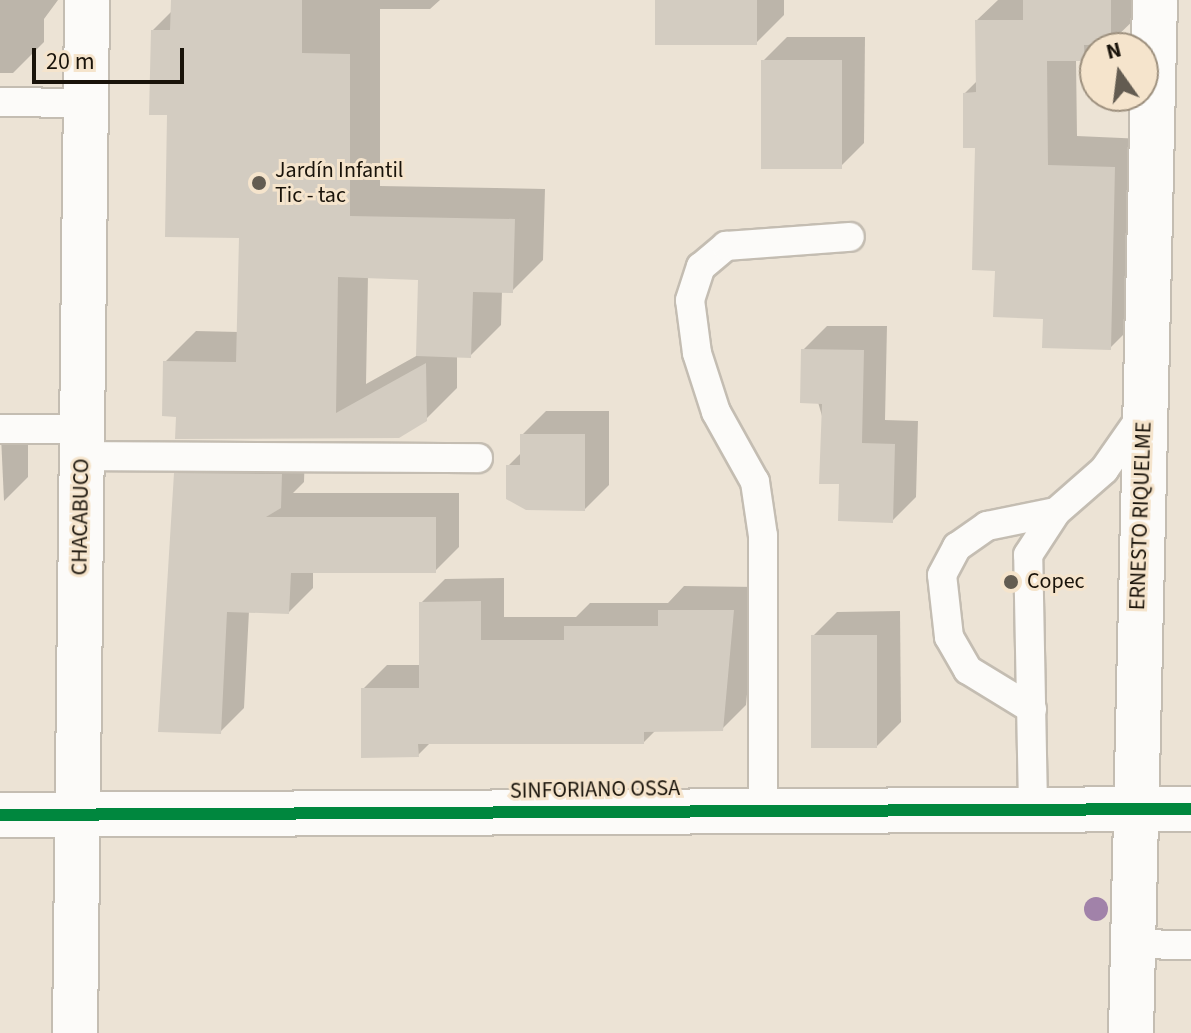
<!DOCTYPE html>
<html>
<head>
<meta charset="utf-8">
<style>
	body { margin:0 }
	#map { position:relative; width:1191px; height:1033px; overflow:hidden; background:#ece3d5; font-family:"Source Sans 3",sans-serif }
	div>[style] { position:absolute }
	.shadow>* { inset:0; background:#0003 }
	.building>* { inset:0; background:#d3ccc1; transform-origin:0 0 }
	.roads { filter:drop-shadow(2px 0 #c4bdb2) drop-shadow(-2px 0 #c4bdb2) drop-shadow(0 2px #c4bdb2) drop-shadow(0 -2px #c4bdb2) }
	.service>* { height:28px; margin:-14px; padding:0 14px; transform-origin:14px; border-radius:14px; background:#fcfbf9 }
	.minor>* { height:44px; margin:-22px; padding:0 22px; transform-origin:22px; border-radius:22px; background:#fcfbf9 }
	.primary>* { height:44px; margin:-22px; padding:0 22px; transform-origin:22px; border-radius:22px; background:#fcfbf9 }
	.cycleway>* { height:12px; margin:-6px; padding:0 6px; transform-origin:6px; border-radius:6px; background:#00873e }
	.trees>* { width:24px; height:24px; margin:-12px; border-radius:50%; background:#a182a9 }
	.dots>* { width:22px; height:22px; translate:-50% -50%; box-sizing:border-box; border:4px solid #f5e4cc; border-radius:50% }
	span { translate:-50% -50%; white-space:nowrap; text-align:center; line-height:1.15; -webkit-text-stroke:6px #f5e4cc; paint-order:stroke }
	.poi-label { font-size:22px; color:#19130a }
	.left { translate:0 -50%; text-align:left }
	.street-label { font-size:22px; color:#19130a }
	.north { position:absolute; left:1079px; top:32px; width:80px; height:80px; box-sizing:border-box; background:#f5e4cc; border:2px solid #9d907e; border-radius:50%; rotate:346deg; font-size:22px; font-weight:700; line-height:32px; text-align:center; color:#19130a }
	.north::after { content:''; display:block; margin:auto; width:28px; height:36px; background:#635c51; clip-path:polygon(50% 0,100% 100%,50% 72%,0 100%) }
	.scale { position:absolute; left:32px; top:48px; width:152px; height:36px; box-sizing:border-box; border:4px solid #19130a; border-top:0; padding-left:10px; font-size:24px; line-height:28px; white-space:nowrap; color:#19130a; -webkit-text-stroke:6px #f5e4cc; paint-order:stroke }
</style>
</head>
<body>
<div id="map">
	<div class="shadow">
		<i style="clip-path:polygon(0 0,58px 0,44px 19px,44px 42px,13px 73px,0 73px)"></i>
		<i style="clip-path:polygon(evenodd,173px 0,440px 0,430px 9px,380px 9px,380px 186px,545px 189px,543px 260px,512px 291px,502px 291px,501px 325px,470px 356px,457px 355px,457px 388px,426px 419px,178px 415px,165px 362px,196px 331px,239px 332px,241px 236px,169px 113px,153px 30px,172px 11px,173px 0,368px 276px,421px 278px,418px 355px,366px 384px,368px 276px)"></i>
		<i style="clip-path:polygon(657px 0,784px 0,784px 15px,756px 43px)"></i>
		<i style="clip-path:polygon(998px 0,1140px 0,1140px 14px,1110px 43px,1076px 59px,1077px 136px,1144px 139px,1139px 319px,1110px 348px,1045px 317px,997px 269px,965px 93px,978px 80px,977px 20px)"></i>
		<i style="clip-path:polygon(787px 37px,865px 37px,864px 143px,840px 167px,763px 61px)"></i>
		<i style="clip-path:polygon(827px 326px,887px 326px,885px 420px,918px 421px,916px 497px,892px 521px,841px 482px,803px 350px)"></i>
		<i style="clip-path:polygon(546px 411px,609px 411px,609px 485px,585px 509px,508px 466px,522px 452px,522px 435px)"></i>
		<i style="clip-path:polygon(0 415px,28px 422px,28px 477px,4px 501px)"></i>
		<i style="clip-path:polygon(200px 450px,305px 451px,304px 482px,293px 493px,459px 493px,459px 547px,435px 571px,313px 571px,313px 588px,289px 612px,249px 611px,244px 708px,220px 732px,176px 474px)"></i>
		<i style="clip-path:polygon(504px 578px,504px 617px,576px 617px,590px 603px,668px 603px,684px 586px,757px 587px,746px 705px,722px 729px,656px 730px,644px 742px,431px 742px,418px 755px,363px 689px,387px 665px,421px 665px,421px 603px,445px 579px)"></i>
		<i style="clip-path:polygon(900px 611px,901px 722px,877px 746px,813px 636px,837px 612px)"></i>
	</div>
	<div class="building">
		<i style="clip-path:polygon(171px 0,302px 0,302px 53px,350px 54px,350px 216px,515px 219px,513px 293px,473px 292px,471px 358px,416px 356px,418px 280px,338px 277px,336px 413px,426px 363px,427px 421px,399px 438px,175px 439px,176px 417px,162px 416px,163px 361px,236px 362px,239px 238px,165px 237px,167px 115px,149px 115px,151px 30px,170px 30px)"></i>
		<i style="left:655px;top:0;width:102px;height:45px"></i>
		<i style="clip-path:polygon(1023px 0,1111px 0,1111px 45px,1084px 45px,1085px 61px,1047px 61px,1048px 165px,1115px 167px,1111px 350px,1042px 348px,1043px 319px,993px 317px,995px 271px,972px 270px,975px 148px,963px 148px,963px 93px,976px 92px,975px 20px,1023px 20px)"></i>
		<i style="left:761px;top:60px;width:81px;height:109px"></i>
		<i style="clip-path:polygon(801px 349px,864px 350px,862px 443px,895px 444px,893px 523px,838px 521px,839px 484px,819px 484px,822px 404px,800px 403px)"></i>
		<i style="clip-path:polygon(520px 434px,585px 434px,585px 511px,526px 510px,506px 499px,506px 465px,520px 465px)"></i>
		<i style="clip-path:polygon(174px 473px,282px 474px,281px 508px,266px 517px,436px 517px,436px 573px,291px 573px,289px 614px,227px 612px,221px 734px,158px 732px)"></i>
		<i style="clip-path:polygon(481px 601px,481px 640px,564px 640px,564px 626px,658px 626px,658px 610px,734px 610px,723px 731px,644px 732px,644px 744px,418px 744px,419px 757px,361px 758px,361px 688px,419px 688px,419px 602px)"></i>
		<i style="left:811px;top:635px;width:66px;height:113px"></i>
	</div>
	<div class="roads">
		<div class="service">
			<i style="left:0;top:102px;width:86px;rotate:0.7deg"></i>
			<i style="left:0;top:429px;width:82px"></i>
			<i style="left:81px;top:456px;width:397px;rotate:0.3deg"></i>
			<i style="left:1032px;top:709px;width:75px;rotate:-148.6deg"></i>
			<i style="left:968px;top:670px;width:38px;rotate:-120deg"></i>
			<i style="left:949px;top:637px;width:62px;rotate:-96.4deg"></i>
			<i style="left:942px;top:575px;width:32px;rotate:-62deg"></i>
			<i style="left:957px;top:547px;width:37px;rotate:-35deg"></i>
			<i style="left:987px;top:526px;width:70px;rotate:-11.5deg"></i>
			<i style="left:1033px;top:806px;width:251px;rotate:-91.1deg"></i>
			<i style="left:1028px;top:555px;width:51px;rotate:-56.9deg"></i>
			<i style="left:1056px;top:512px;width:64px;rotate:-41.2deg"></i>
			<i style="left:1104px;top:470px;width:68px;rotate:-55.1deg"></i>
			<i style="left:763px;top:808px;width:272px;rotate:-90deg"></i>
			<i style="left:763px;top:536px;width:55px;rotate:-98.4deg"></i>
			<i style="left:755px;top:482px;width:80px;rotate:-119.1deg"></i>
			<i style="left:716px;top:412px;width:62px;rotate:-107.9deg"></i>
			<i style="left:697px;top:353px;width:53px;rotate:-97.5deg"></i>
			<i style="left:690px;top:300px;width:35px;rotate:-72deg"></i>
			<i style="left:701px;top:267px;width:33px;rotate:-40deg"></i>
			<i style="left:726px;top:246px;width:124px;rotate:-4.2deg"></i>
			<i style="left:1132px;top:944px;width:59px;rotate:1deg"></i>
		</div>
		<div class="minor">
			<i style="left:0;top:815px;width:1191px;rotate:-0.29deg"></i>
		</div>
		<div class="primary">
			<i style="left:75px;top:1033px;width:1033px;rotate:-89.33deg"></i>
			<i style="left:1131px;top:1033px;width:1033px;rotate:-88.67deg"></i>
		</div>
	</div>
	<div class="cycleway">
		<i style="left:0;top:815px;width:1191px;rotate:-0.29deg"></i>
	</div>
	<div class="trees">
		<i style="left:1096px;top:909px"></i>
	</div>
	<div class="dots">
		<i style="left:259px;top:183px;background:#635c51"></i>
		<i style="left:1011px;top:582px;background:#635c51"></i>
	</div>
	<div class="poi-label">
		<span class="left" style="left:275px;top:183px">Jardín Infantil<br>Tic - tac</span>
		<span class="left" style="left:1027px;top:582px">Copec</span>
	</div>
	<div class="street-label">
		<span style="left:1141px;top:516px;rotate:-88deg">ERNESTO RIQUELME</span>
		<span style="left:81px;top:517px;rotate:-89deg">CHACABUCO</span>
		<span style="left:595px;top:790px;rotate:-1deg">SINFORIANO OSSA</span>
	</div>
	<div class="north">N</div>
	<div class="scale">20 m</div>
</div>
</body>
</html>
